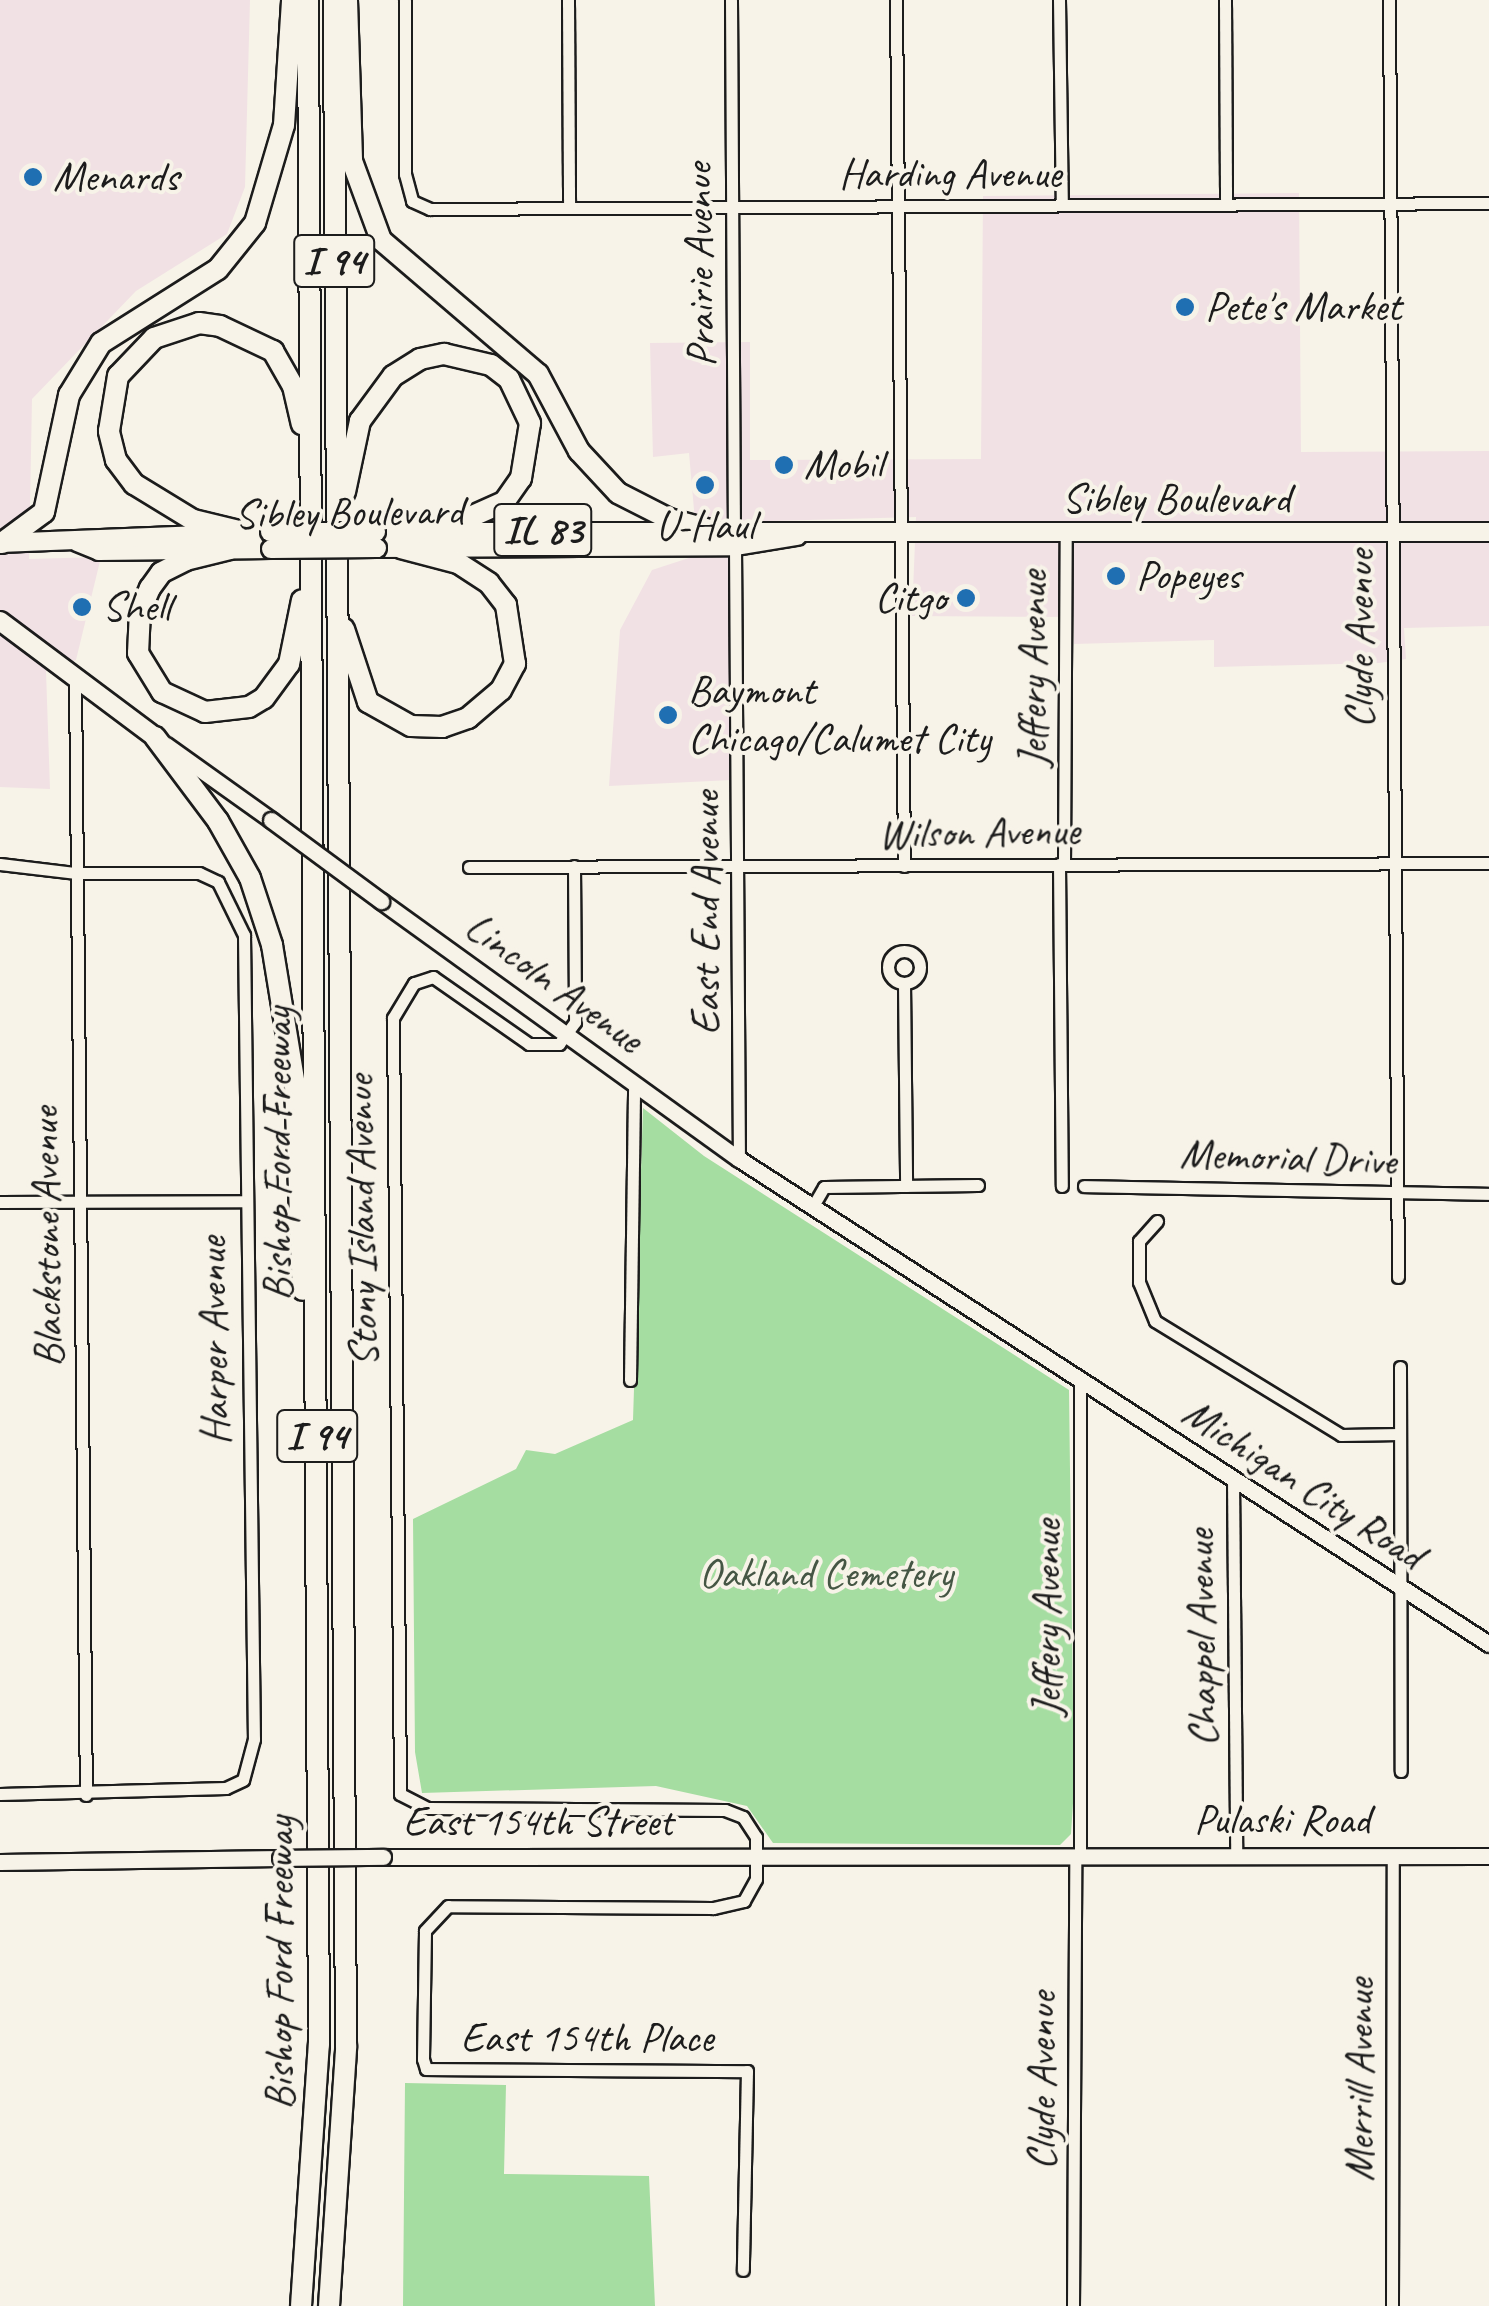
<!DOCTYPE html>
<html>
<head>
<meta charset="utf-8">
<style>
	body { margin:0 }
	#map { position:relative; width:1489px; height:2306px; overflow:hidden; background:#f7f3e8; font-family:Caveat,sans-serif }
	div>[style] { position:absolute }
	.built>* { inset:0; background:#f1e1e4 }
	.green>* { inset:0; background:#a5dda1 }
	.roads { filter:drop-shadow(2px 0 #1c1c1c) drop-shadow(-2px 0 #1c1c1c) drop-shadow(0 2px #1c1c1c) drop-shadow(0 -2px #1c1c1c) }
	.street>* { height:11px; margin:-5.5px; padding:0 5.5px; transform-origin:5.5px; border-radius:5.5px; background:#f7f3e8 }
	.street>.ring { margin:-5.5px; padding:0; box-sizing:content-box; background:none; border:11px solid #f7f3e8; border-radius:50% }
	.secondary>* { height:15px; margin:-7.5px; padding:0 7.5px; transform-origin:7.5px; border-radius:7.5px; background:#f7f3e8 }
	.primary>* { height:18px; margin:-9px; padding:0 9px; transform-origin:9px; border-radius:9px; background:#f7f3e8 }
	.highway>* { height:20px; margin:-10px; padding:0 10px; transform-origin:10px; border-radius:10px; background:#f7f3e8 }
	.bridges { filter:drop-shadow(2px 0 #1c1c1c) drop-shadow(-2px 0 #1c1c1c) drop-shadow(0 2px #1c1c1c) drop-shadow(0 -2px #1c1c1c) }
	.secondary-bridge>* { height:15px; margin:-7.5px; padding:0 7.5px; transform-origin:7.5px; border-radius:7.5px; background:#f7f3e8 }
	.primary-bridge>* { height:18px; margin:-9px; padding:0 9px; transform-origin:9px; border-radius:9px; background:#f7f3e8 }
	.dots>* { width:28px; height:28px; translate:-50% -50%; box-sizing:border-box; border:5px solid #f7f3e8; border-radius:50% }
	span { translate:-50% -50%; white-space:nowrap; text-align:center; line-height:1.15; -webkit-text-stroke:8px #f7f3e8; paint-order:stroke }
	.shield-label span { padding:2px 8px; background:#f7f3e8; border:2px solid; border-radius:8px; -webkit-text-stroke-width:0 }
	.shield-label { font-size:40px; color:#1c1c1c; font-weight:700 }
	.street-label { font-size:42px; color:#1c1c1c }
	.poi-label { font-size:42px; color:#1c1c1c }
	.left { translate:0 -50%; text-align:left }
	.right { translate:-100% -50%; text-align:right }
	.park-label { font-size:42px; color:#455644 }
</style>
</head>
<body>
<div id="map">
	<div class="built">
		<i style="clip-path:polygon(0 0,250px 0,245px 187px,227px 234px,136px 291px,32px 399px,29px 559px,101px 557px,76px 660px,46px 671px,50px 789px,0 787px)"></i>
		<i style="clip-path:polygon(1299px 193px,1301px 452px,1489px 451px,1489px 626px,1404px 628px,1406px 659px,1379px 663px,1214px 667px,1214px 640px,1074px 644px,1074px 617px,912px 616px,916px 517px,731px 522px,731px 780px,609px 786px,620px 630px,652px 570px,698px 555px,689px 453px,653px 457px,650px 343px,750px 342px,750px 460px,981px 459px,983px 196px)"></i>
	</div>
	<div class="green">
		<i style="clip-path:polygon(643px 1108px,704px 1156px,1069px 1390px,1074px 1788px,1071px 1834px,1060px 1845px,773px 1843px,747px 1806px,656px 1786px,422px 1793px,415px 1752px,413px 1519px,516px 1469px,526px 1450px,555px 1454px,633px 1420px)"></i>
		<i style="clip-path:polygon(405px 2083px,506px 2085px,504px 2174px,649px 2176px,655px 2306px,403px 2306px)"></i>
	</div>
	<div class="roads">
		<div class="street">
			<i style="left:405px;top:0;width:174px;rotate:90deg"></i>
			<i style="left:405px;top:174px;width:28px;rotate:75deg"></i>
			<i style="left:412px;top:201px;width:20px;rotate:24deg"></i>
			<i style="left:430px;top:209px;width:1059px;rotate:-0.32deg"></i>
			<i style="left:568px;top:0;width:208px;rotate:89.7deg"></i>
			<i style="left:731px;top:0;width:529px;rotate:89.68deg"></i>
			<i style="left:896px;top:0;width:866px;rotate:89.47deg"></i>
			<i style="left:1059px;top:0;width:205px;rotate:89.2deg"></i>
			<i style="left:1225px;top:0;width:205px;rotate:89.7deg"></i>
			<i style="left:1389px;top:0;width:1277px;rotate:89.6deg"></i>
			<i style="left:735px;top:546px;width:613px;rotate:89.63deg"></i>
			<i style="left:75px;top:679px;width:1116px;rotate:89.44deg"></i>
			<i style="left:0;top:864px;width:77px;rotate:6.8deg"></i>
			<i style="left:76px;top:873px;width:123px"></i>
			<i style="left:199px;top:873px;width:21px;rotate:25deg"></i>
			<i style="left:218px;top:882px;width:59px;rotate:63.9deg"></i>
			<i style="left:244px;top:935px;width:804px;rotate:89.29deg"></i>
			<i style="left:254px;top:1739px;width:42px;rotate:105deg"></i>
			<i style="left:243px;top:1780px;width:19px;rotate:155deg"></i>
			<i style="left:226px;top:1788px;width:226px;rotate:178.5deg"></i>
			<i style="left:1059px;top:864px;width:322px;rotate:89.5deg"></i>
			<i style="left:1064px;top:864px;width:330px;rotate:-89.7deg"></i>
			<i style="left:574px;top:866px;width:156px;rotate:89.6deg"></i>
			<i style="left:575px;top:1022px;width:27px;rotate:126deg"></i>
			<i style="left:559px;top:1044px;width:30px;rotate:180deg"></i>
			<i style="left:529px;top:1044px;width:117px;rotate:-145.1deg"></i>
			<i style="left:433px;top:977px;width:20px;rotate:162deg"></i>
			<i style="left:414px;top:983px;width:41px;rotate:121deg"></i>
			<i style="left:393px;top:1018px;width:776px;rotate:89.48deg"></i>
			<i style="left:400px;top:1794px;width:31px;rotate:27deg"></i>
			<i style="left:428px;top:1808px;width:297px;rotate:0.4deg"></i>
			<i style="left:725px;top:1810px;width:19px;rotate:21deg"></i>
			<i style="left:743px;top:1817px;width:24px;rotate:57deg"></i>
			<i style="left:756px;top:1837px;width:42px;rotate:90deg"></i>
			<i style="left:756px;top:1879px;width:25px;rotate:119deg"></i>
			<i style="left:744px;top:1901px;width:32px;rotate:167deg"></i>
			<i style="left:713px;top:1908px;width:265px;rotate:-179.6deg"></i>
			<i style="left:448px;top:1906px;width:34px;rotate:133deg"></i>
			<i style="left:425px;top:1931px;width:128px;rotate:90.9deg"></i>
			<i style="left:423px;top:2059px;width:10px;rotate:73deg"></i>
			<i style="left:426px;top:2069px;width:321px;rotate:0.4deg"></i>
			<i style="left:747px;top:2071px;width:199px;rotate:91.2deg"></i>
			<i style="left:469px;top:867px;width:1020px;rotate:-0.22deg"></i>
			<i class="ring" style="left:888px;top:951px;width:21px;height:21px"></i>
			<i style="left:904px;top:983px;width:203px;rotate:89.4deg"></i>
			<i style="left:1084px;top:1186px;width:405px;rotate:1.1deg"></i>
			<i style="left:0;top:1202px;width:244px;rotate:-0.2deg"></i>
			<i style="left:813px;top:1206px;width:22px;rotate:-60deg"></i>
			<i style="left:824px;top:1187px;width:154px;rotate:-0.7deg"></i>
			<i style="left:1157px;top:1221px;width:27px;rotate:132deg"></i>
			<i style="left:1139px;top:1241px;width:41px;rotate:90deg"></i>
			<i style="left:1139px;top:1282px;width:42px;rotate:67.7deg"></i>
			<i style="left:1155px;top:1321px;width:218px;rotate:31.5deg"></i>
			<i style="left:1341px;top:1435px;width:59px;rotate:-1deg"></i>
			<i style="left:1400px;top:1367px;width:404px;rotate:89.9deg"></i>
			<i style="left:630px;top:1380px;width:296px;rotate:-89.2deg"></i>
			<i style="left:1233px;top:1480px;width:375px;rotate:89.5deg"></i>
			<i style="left:1080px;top:1856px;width:475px;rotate:-90deg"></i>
			<i style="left:1073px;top:2306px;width:450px;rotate:-89.7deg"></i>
			<i style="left:1392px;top:2306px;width:451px;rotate:-89.9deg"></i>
		</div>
		<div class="secondary">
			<i style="left:166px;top:745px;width:129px;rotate:35.5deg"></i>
			<i style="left:381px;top:901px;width:441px;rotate:35.8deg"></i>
			<i style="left:739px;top:1159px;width:893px;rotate:32.89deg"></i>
			<i style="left:383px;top:1857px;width:1106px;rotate:-0.05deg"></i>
			<i style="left:0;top:1862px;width:280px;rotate:-0.8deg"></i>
		</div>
		<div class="primary">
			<i style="left:376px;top:532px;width:1113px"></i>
			<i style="left:77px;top:542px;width:24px;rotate:22deg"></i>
			<i style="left:99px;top:551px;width:172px;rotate:-0.7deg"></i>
			<i style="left:0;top:543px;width:270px;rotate:-2.3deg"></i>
			<i style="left:377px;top:548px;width:358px;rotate:-0.3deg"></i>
			<i style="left:735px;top:546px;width:63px;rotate:-9.2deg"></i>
			<i style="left:0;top:621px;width:194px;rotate:36.8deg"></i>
		</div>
		<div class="highway">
			<i style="left:347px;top:0;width:161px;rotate:88.2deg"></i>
			<i style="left:352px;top:161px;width:84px;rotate:69.8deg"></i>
			<i style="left:381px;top:240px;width:206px;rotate:40.5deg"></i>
			<i style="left:538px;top:374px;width:87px;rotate:62deg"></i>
			<i style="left:579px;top:451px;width:57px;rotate:47.1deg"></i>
			<i style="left:618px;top:493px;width:57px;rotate:27deg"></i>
			<i style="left:669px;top:519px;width:42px;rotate:15deg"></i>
			<i style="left:345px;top:492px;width:73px;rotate:-78.1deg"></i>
			<i style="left:360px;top:421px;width:56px;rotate:-53.7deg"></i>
			<i style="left:393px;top:376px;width:32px;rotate:-32deg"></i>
			<i style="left:420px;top:359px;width:25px;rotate:-12deg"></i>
			<i style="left:444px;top:354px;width:48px;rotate:13.2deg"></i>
			<i style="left:491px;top:365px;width:23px;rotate:38deg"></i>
			<i style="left:509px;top:379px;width:49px;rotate:64.5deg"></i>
			<i style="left:530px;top:423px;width:56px;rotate:99.3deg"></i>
			<i style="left:521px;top:478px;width:29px;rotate:125deg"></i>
			<i style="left:504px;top:502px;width:71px;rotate:156deg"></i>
			<i style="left:243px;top:532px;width:51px;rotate:-166.5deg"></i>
			<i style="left:193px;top:520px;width:69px;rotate:-148.6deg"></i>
			<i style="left:134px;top:484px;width:30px;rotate:-127deg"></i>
			<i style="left:116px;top:460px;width:30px;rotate:-104deg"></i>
			<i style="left:109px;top:431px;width:56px;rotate:-80.7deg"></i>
			<i style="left:118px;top:376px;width:52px;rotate:-46.5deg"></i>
			<i style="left:154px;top:338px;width:47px;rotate:-18.4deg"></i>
			<i style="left:199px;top:323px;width:21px;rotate:8deg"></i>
			<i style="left:220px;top:326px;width:59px;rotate:25.3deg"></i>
			<i style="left:273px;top:351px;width:40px;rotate:60.3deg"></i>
			<i style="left:293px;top:386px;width:39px;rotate:77deg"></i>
			<i style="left:2px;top:543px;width:52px;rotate:-36.4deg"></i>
			<i style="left:44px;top:512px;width:120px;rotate:-77.9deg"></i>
			<i style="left:69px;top:395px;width:61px;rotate:-58.4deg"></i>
			<i style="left:101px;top:343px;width:138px;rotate:-32.3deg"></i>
			<i style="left:218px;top:269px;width:59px;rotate:-51.2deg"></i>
			<i style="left:255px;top:223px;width:102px;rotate:-73.5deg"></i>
			<i style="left:284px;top:125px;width:125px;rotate:-86.3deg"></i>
			<i style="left:230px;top:549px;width:45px;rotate:166deg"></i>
			<i style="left:186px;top:560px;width:28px;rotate:153deg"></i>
			<i style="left:161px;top:573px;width:19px;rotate:126deg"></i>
			<i style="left:150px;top:588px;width:25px;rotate:113deg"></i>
			<i style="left:140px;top:611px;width:42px;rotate:92.7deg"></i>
			<i style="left:138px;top:653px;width:46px;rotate:58.4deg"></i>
			<i style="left:162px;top:692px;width:47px;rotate:24.9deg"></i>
			<i style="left:205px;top:712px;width:44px;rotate:-6.5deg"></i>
			<i style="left:249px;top:707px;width:17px;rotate:-31deg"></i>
			<i style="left:264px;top:698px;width:42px;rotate:-53.7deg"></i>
			<i style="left:289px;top:664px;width:65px;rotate:-78.5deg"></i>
			<i style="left:344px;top:629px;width:77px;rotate:71.8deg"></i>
			<i style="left:368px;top:702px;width:49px;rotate:29.2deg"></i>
			<i style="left:411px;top:726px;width:31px;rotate:2deg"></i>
			<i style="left:442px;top:727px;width:28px;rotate:-19deg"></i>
			<i style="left:468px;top:718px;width:43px;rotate:-40.3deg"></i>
			<i style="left:501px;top:690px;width:30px;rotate:-62deg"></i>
			<i style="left:515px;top:664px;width:60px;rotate:-98.7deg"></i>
			<i style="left:506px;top:605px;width:28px;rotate:-128deg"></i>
			<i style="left:489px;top:583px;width:37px;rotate:-147deg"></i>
			<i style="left:458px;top:563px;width:59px;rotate:-165.3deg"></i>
			<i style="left:155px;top:737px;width:105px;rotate:53.1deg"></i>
			<i style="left:218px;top:821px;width:65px;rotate:60.7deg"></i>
			<i style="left:250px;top:878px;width:71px;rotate:71.8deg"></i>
			<i style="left:272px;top:945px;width:142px;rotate:80.7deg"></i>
			<i style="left:295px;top:1085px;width:205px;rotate:87.8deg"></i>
			<i style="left:301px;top:2306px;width:262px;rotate:-86.1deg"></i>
			<i style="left:319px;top:2045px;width:2045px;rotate:-90.31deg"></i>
			<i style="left:329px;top:2306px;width:260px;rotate:-86.2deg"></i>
			<i style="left:346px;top:2047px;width:2047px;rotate:-90.34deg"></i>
		</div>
	</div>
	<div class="bridges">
		<div class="secondary-bridge">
			<i style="left:271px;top:820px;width:137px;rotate:36.4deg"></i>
			<i style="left:280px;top:1858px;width:103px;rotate:-0.6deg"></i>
		</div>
		<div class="primary-bridge">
			<i style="left:270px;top:532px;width:106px"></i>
			<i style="left:271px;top:549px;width:106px;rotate:-0.5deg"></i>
		</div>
	</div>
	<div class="dots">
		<i style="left:33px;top:177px;background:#1f6fb2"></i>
		<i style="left:1185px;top:307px;background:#1f6fb2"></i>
		<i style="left:784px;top:465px;background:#1f6fb2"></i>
		<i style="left:705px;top:485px;background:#1f6fb2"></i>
		<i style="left:1116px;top:576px;background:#1f6fb2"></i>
		<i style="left:966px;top:598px;background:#1f6fb2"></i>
		<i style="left:82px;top:607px;background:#1f6fb2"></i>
		<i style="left:668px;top:715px;background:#1f6fb2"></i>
	</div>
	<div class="shield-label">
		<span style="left:334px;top:261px">I 94</span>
		<span style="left:543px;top:530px">IL 83</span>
		<span style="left:317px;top:1436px">I 94</span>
	</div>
	<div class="street-label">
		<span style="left:950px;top:174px">Harding Avenue</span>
		<span style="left:700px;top:265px;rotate:-91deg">Prairie Avenue</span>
		<span style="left:1176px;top:499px">Sibley Boulevard</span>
		<span style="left:349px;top:513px;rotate:-1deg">Sibley Boulevard</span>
		<span style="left:1360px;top:639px;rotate:-90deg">Clyde Avenue</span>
		<span style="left:1033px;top:669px;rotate:-90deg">Jeffery Avenue</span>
		<span style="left:979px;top:833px;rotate:-1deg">Wilson Avenue</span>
		<span style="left:706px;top:913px;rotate:-90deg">East End Avenue</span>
		<span style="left:554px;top:983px;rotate:36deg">Lincoln Avenue</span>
		<span style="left:278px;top:1154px;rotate:-90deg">Bishop Ford Freeway</span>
		<span style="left:1288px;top:1158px;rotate:2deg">Memorial Drive</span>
		<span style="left:362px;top:1221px;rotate:-91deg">Stony Island Avenue</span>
		<span style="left:47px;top:1237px;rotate:-91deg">Blackstone Avenue</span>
		<span style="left:214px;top:1341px;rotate:-91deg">Harper Avenue</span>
		<span style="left:1303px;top:1484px;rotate:33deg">Michigan City Road</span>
		<span style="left:1047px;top:1618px;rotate:-90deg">Jeffery Avenue</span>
		<span style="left:1202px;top:1638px;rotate:-91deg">Chappel Avenue</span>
		<span style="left:1282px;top:1820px">Pulaski Road</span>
		<span style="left:538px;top:1822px">East 154th Street</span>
		<span style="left:280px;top:1963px;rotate:-90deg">Bishop Ford Freeway</span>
		<span style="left:587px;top:2038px">East 154th Place</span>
		<span style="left:1360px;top:2080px;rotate:-90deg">Merrill Avenue</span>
		<span style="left:1042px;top:2081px;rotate:-90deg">Clyde Avenue</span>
	</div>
	<div class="poi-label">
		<span class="left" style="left:53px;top:177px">Menards</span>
		<span class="left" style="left:1205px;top:307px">Pete's Market</span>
		<span class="left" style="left:804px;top:465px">Mobil</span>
		<span style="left:705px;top:526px">U-Haul</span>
		<span class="left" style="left:1136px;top:576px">Popeyes</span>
		<span class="right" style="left:946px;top:598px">Citgo</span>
		<span class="left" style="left:102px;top:607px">Shell</span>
		<span class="left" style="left:688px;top:715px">Baymont<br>Chicago/Calumet City</span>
	</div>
	<div class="park-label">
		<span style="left:826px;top:1574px">Oakland Cemetery</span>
	</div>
</div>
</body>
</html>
